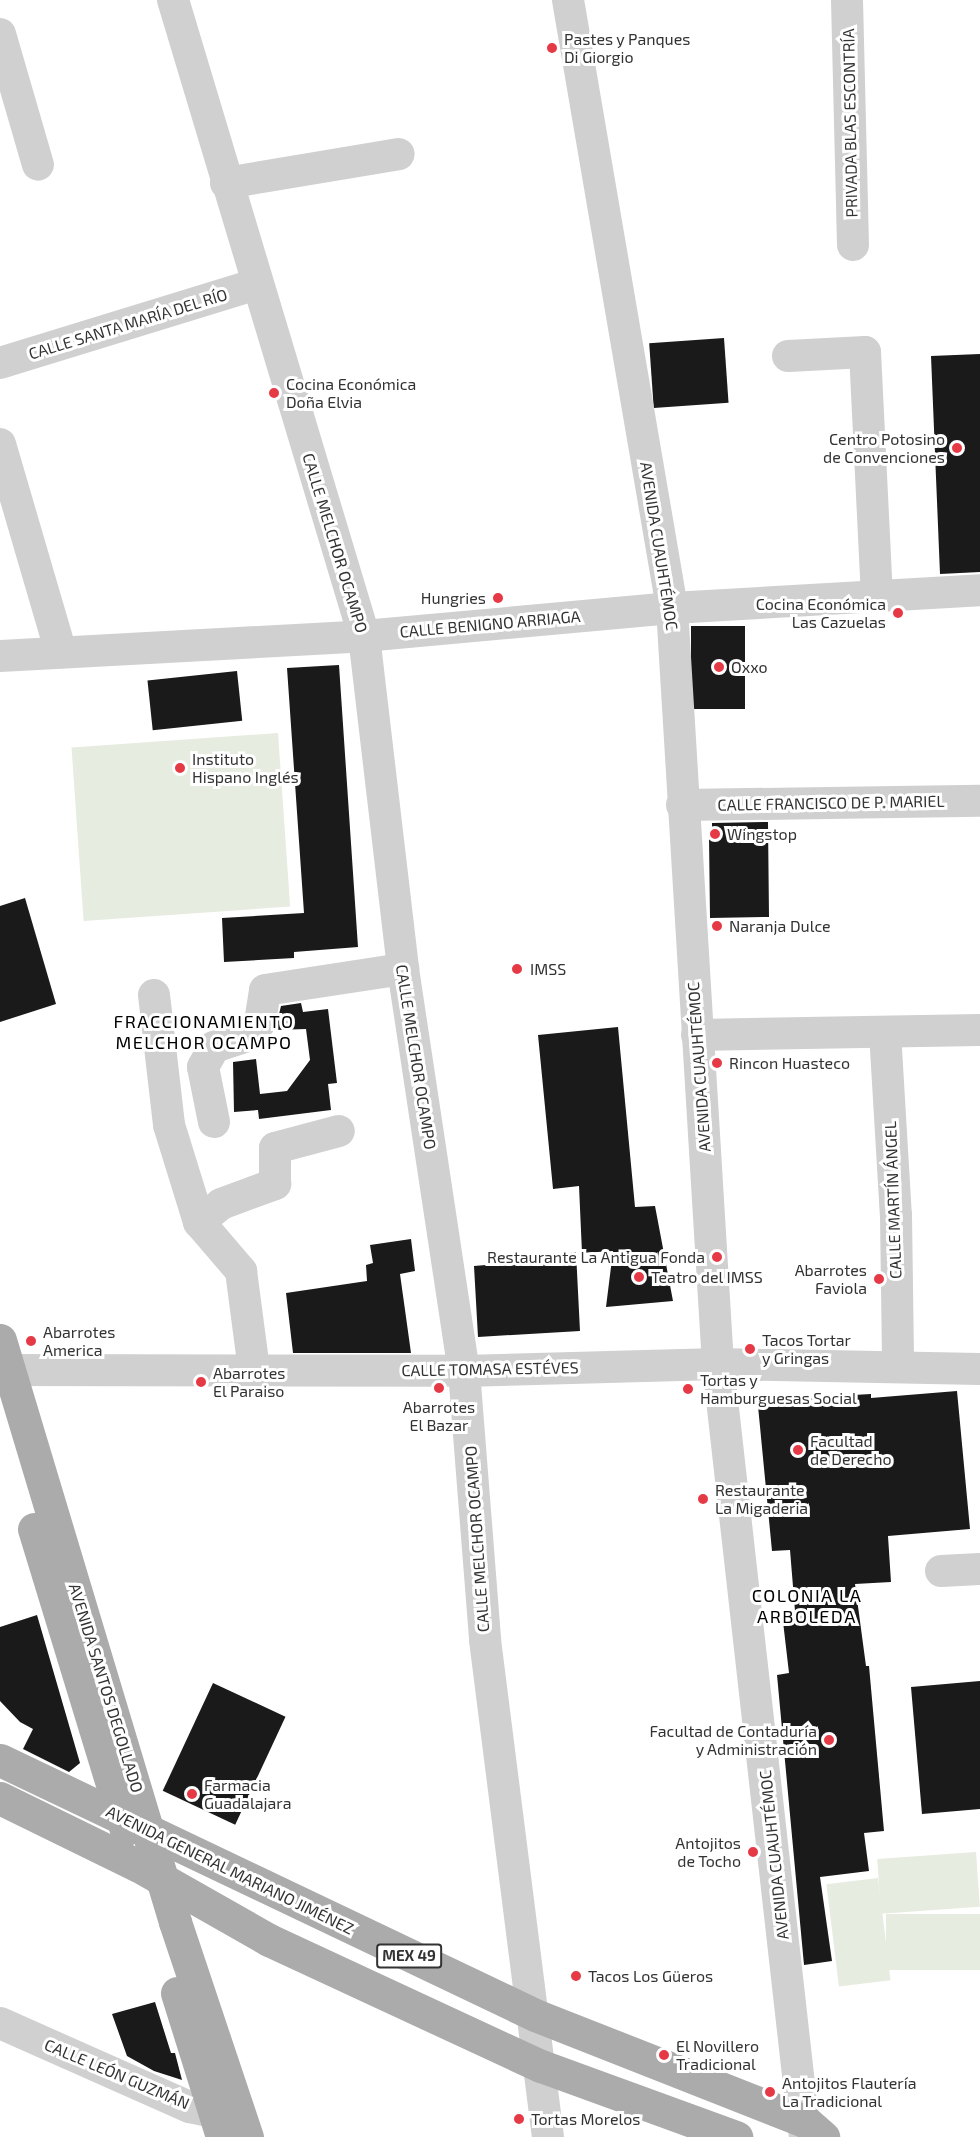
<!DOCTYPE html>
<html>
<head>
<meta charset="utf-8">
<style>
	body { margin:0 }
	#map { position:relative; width:980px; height:2137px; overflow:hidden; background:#fff; font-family:"Exo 2",sans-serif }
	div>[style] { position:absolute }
	.green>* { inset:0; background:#e6ecdf; transform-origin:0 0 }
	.building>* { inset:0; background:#1a1a1a; transform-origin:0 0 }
	.minor>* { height:32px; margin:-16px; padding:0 16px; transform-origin:16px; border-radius:16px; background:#d0d0d0 }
	.major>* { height:33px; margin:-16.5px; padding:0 16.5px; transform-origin:16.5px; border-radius:16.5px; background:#ababab }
	.dots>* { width:16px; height:16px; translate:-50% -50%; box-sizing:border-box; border:3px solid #fff; border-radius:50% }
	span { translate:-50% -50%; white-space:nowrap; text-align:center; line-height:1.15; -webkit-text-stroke:6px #fff; paint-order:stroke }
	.shield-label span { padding:2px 4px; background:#fff; border:2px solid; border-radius:4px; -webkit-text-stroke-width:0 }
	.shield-label { font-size:15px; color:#333; font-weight:700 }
	.poi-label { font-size:16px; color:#333 }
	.left { translate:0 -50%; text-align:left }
	.right { translate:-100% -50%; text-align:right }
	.street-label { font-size:16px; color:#333 }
	.neighbourhood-label { font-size:18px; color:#000; letter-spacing:1.5px }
</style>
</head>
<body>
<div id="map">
	<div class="green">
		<i style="left:278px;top:733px;width:174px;height:207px;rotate:86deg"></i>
		<i style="left:976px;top:1852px;width:55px;height:99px;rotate:86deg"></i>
		<i style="left:878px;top:1878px;width:103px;height:52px;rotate:83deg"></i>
		<i style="left:980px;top:1914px;width:56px;height:94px;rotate:90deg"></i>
	</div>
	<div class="building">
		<i style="left:724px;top:338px;width:65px;height:75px;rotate:86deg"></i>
		<i style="clip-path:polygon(980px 354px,980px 572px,940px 574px,931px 356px)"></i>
		<i style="left:691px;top:626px;width:54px;height:83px"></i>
		<i style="clip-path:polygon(339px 665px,358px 947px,294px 952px,294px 958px,224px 962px,222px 918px,304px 913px,287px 668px)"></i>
		<i style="left:237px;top:671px;width:50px;height:90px;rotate:84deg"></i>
		<i style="clip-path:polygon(768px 822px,769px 917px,710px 918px,709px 837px,712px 837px,712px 823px)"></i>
		<i style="clip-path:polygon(25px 898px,56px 1004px,0 1022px,0 906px)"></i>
		<i style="clip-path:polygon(301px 1003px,303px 1012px,328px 1009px,337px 1083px,328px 1084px,331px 1110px,259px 1119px,258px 1110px,234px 1112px,233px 1062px,256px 1059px,260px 1094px,287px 1091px,310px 1060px,306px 1029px,275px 1030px,281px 1006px)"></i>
		<i style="clip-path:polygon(618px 1027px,635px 1207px,655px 1206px,673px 1301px,606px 1307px,613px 1251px,582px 1253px,579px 1186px,553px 1189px,538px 1035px)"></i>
		<i style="clip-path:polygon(411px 1239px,415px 1271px,400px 1274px,411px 1353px,293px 1353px,286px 1293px,367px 1281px,366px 1265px,373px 1263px,370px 1245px)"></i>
		<i style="clip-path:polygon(576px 1252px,580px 1331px,478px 1337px,474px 1266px,534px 1261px,533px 1254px)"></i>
		<i style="clip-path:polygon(957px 1391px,970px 1529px,888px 1536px,891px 1582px,855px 1584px,866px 1666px,869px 1666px,884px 1831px,864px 1833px,869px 1871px,820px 1877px,832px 1961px,804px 1965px,777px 1675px,789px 1673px,782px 1613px,795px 1611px,790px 1550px,772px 1551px,758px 1406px,766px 1400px,871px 1394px,871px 1398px)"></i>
		<i style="clip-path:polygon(37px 1615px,80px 1763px,69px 1772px,23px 1749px,33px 1729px,20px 1722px,0 1701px,0 1627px)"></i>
		<i style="clip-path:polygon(980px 1681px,980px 1809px,922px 1814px,911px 1687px)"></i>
		<i style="left:213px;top:1683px;width:80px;height:119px;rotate:25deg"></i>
		<i style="clip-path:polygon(155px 2002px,171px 2053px,175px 2053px,182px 2080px,154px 2071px,127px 2056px,112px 2014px)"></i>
	</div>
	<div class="minor">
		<i style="left:173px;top:0;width:664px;rotate:73.28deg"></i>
		<i style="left:364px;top:636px;width:335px;rotate:83.3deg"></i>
		<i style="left:403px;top:969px;width:407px;rotate:81.4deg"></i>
		<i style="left:464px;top:1371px;width:270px;rotate:85.5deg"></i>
		<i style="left:485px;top:1640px;width:501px;rotate:82.78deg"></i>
		<i style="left:568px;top:0;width:617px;rotate:80.29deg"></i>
		<i style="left:672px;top:608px;width:757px;rotate:86.52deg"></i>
		<i style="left:718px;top:1364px;width:778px;rotate:83.58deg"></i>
		<i style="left:847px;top:0;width:245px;rotate:88.6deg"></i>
		<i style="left:0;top:34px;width:136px;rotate:73.8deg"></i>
		<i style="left:226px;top:183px;width:175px;rotate:-9.5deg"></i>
		<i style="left:788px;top:356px;width:77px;rotate:-3deg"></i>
		<i style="left:865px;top:352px;width:242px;rotate:87.2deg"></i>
		<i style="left:0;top:363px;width:268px;rotate:-17.1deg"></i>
		<i style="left:0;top:444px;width:217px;rotate:73.7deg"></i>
		<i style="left:0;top:656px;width:365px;rotate:-3.1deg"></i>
		<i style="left:364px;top:636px;width:309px;rotate:-5.2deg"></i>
		<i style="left:672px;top:608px;width:309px;rotate:-3.3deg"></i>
		<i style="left:682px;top:805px;width:298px;rotate:-0.8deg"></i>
		<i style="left:154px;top:995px;width:131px;rotate:83.4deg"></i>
		<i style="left:169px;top:1125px;width:102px;rotate:72.8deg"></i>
		<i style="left:199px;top:1222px;width:65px;rotate:49.4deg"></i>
		<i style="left:241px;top:1271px;width:100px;rotate:82.5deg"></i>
		<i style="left:885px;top:1032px;width:183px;rotate:86.6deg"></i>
		<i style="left:896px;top:1215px;width:152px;rotate:89.2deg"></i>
		<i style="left:697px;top:1035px;width:283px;rotate:-1deg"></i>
		<i style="left:214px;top:1122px;width:56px;rotate:-101.3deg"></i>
		<i style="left:203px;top:1067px;width:23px;rotate:-61deg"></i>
		<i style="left:214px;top:1047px;width:36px;rotate:-18deg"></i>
		<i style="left:248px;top:1036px;width:18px;rotate:-49deg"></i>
		<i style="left:260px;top:1022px;width:32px;rotate:-81deg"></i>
		<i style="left:265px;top:990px;width:140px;rotate:-8.7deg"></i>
		<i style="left:199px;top:1222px;width:28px;rotate:-39deg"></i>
		<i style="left:221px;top:1204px;width:58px;rotate:-20.3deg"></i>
		<i style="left:275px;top:1184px;width:36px;rotate:-90deg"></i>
		<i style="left:275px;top:1148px;width:66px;rotate:-14.9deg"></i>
		<i style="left:0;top:1370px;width:464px;rotate:0.1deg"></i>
		<i style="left:464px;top:1371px;width:254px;rotate:-1.6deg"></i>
		<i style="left:718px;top:1364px;width:262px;rotate:1.1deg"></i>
		<i style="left:941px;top:1571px;width:39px;rotate:-3deg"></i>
		<i style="left:0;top:2023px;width:208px;rotate:23.9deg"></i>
		<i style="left:190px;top:2107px;width:24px;rotate:12deg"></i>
		<i style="left:213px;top:2112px;width:25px;rotate:-12deg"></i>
	</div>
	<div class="major">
		<i style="left:0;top:1340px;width:608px;rotate:73.26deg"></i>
		<i style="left:175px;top:1922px;width:227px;rotate:71.5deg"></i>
		<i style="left:34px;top:1529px;width:314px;rotate:73deg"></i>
		<i style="left:0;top:1760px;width:593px;rotate:25.48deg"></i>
		<i style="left:535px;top:2015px;width:291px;rotate:21.5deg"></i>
		<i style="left:806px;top:2122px;width:23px;rotate:41deg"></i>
		<i style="left:0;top:1798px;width:153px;rotate:26.1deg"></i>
		<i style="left:137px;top:1865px;width:152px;rotate:29.6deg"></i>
		<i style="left:269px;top:1940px;width:300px;rotate:24.9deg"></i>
		<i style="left:541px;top:2066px;width:208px;rotate:20deg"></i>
		<i style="left:177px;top:1993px;width:151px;rotate:72.6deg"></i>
	</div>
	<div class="dots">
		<i style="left:552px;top:48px;background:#e63946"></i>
		<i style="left:274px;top:393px;background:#e63946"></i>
		<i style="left:957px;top:448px;background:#e63946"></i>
		<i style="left:498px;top:598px;background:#e63946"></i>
		<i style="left:898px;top:613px;background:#e63946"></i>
		<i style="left:719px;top:667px;background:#e63946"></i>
		<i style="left:180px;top:768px;background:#e63946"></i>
		<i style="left:715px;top:834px;background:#e63946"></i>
		<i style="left:717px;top:926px;background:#e63946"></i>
		<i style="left:517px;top:969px;background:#e63946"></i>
		<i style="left:717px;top:1063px;background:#e63946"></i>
		<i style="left:717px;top:1257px;background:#e63946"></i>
		<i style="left:639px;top:1277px;background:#e63946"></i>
		<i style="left:879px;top:1279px;background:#e63946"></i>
		<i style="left:31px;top:1341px;background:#e63946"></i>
		<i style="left:750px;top:1349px;background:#e63946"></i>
		<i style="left:201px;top:1382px;background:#e63946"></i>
		<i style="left:439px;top:1388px;background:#e63946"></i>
		<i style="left:688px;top:1389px;background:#e63946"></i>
		<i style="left:798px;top:1450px;background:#e63946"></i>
		<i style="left:703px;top:1499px;background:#e63946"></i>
		<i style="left:829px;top:1740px;background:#e63946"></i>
		<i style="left:192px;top:1794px;background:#e63946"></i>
		<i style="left:753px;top:1852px;background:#e63946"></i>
		<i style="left:576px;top:1976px;background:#e63946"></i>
		<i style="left:664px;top:2055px;background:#e63946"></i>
		<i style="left:770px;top:2092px;background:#e63946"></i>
		<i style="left:519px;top:2119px;background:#e63946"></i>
	</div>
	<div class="shield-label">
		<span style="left:409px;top:1956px">MEX 49</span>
	</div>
	<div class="poi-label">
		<span class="left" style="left:564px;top:48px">Pastes y Panques<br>Di Giorgio</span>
		<span class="left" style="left:286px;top:393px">Cocina Económica<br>Doña Elvia</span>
		<span class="right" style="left:945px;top:448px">Centro Potosino<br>de Convenciones</span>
		<span class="right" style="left:486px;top:598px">Hungries</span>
		<span class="right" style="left:886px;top:613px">Cocina Económica<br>Las Cazuelas</span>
		<span class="left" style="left:731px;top:667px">Oxxo</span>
		<span class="left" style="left:192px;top:768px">Instituto<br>Hispano Inglés</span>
		<span class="left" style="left:727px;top:834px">Wingstop</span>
		<span class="left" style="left:729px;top:926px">Naranja Dulce</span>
		<span class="left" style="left:530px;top:969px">IMSS</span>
		<span class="left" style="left:729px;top:1063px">Rincon Huasteco</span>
		<span class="right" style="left:705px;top:1257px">Restaurante La Antigua Fonda</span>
		<span class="right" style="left:867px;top:1279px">Abarrotes<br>Faviola</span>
		<span class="left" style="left:651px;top:1277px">Teatro del IMSS</span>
		<span class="left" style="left:43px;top:1341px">Abarrotes<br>America</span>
		<span class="left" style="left:762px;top:1349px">Tacos Tortar<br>y Gringas</span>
		<span class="left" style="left:213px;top:1382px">Abarrotes<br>El Paraiso</span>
		<span class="left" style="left:700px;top:1389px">Tortas y<br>Hamburguesas Social</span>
		<span style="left:439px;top:1416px">Abarrotes<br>El Bazar</span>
		<span class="left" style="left:810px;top:1450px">Facultad<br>de Derecho</span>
		<span class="left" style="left:715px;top:1499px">Restaurante<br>La Migaderia</span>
		<span class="right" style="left:817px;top:1740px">Facultad de Contaduría<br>y Administración</span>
		<span class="left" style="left:204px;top:1794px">Farmacia<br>Guadalajara</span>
		<span class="right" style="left:741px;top:1852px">Antojitos<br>de Tocho</span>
		<span class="left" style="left:588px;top:1976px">Tacos Los Güeros</span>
		<span class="left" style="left:676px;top:2055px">El Novillero<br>Tradicional</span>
		<span class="left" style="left:782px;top:2092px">Antojitos Flautería<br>La Tradicional</span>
		<span class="left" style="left:531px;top:2119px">Tortas Morelos</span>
	</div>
	<div class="street-label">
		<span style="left:850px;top:123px;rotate:-91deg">PRIVADA BLAS ESCONTRÍA</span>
		<span style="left:128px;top:324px;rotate:-17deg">CALLE SANTA MARÍA DEL RÍO</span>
		<span style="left:335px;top:543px;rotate:73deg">CALLE MELCHOR OCAMPO</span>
		<span style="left:659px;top:546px;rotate:81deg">AVENIDA CUAUHTÉMOC</span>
		<span style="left:490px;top:624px;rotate:-5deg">CALLE BENIGNO ARRIAGA</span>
		<span style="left:831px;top:803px;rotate:-1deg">CALLE FRANCISCO DE P. MARIEL</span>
		<span style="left:416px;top:1057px;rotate:81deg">CALLE MELCHOR OCAMPO</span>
		<span style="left:699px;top:1067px;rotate:-94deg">AVENIDA CUAUHTÉMOC</span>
		<span style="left:893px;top:1200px;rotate:-92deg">CALLE MARTÍN ÁNGEL</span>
		<span style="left:490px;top:1369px;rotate:-1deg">CALLE TOMASA ESTÉVES</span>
		<span style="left:477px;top:1539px;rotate:-94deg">CALLE MELCHOR OCAMPO</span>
		<span style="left:106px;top:1688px;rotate:73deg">AVENIDA SANTOS DEGOLLADO</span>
		<span style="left:774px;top:1855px;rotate:-96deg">AVENIDA CUAUHTÉMOC</span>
		<span style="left:230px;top:1870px;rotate:26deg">AVENIDA GENERAL MARIANO JIMÉNEZ</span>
		<span style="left:117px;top:2074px;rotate:23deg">CALLE LEÓN GUZMÁN</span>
	</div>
	<div class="neighbourhood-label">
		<span style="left:204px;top:1032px">FRACCIONAMIENTO<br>MELCHOR OCAMPO</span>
		<span style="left:807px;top:1606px">COLONIA LA<br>ARBOLEDA</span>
	</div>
</div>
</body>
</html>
